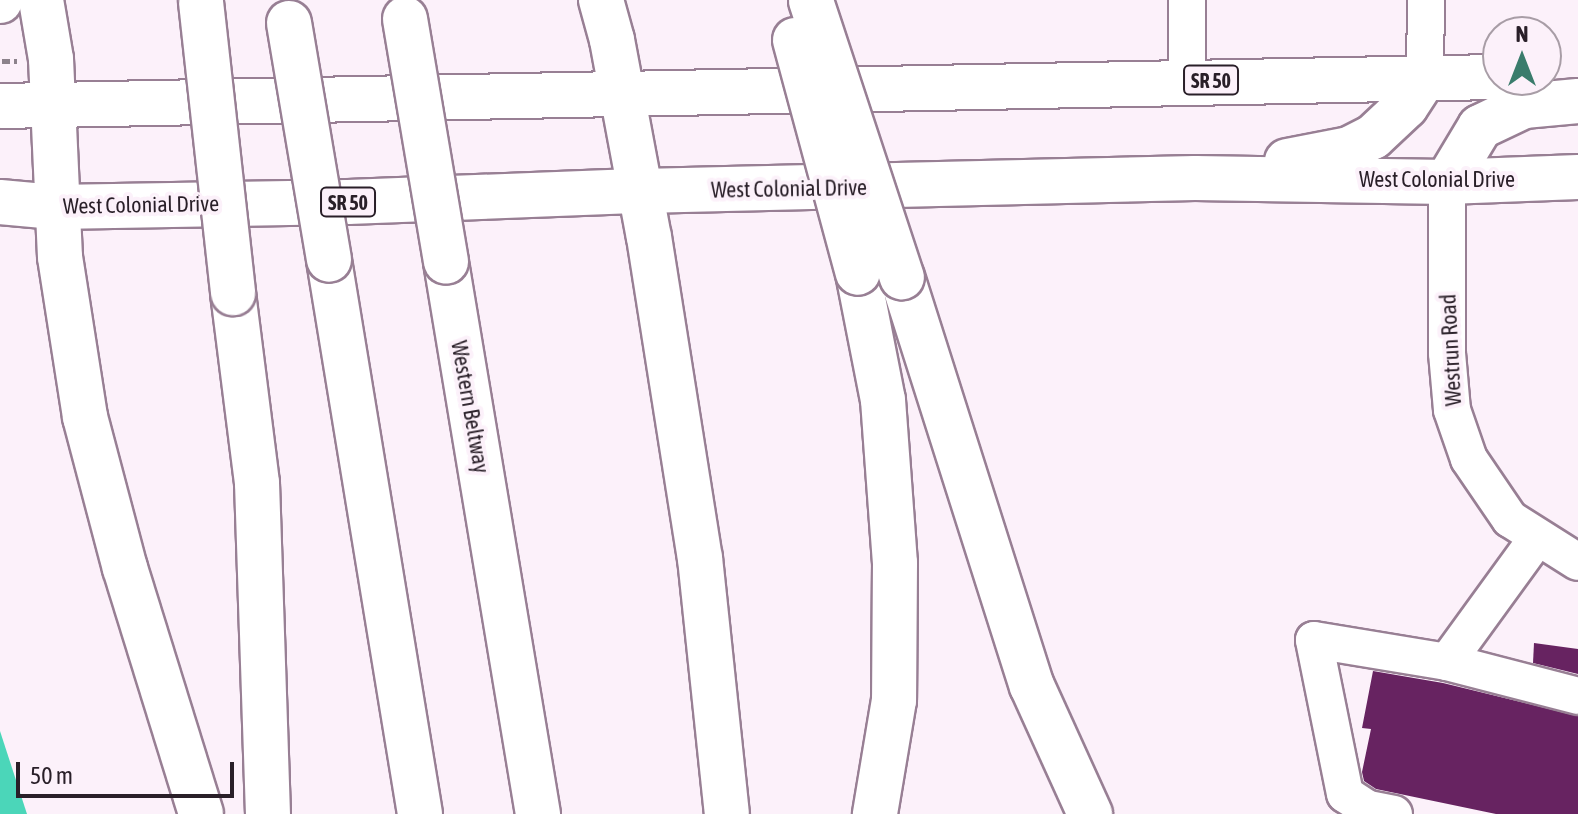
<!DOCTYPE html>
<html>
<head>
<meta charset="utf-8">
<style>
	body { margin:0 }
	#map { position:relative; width:1578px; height:814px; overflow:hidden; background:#fcf1fa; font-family:"Asap Condensed",sans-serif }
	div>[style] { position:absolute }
	.water>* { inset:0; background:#4bd6b9 }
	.building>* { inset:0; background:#672361 }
	.path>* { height:5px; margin-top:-2.5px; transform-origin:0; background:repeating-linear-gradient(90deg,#8c828b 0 8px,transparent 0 12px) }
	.roads { filter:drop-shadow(2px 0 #987f94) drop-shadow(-2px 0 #987f94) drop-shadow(0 2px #987f94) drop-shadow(0 -2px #987f94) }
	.minor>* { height:36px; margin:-18px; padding:0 18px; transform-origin:18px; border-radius:18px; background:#fff }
	.highway>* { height:44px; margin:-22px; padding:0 22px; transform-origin:22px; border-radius:22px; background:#fff }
	.bridges { filter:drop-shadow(2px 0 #987f94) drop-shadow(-2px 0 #987f94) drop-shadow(0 2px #987f94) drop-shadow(0 -2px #987f94) }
	.highway-bridge>* { height:44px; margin:-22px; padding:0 22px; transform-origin:22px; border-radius:22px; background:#fff }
	span { translate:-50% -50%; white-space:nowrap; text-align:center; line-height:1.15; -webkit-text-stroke:8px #fcf1fa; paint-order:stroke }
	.shield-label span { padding:2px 6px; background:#fcf1fa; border:2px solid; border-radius:6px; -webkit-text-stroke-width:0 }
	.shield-label { font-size:20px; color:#291f28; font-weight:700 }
	.street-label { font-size:22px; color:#291f28 }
	.north { position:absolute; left:1482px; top:16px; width:80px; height:80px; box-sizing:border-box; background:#fcf1fa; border:2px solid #a89da6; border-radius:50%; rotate:0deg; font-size:22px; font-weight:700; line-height:32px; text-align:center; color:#291f28 }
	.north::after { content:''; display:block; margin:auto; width:28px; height:36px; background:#3a7c6c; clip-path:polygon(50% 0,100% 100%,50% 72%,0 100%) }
	.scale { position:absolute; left:16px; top:762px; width:218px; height:36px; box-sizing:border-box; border:4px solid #291f28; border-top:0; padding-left:10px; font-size:24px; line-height:28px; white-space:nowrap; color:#291f28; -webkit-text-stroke:6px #fcf1fa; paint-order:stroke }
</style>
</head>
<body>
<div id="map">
	<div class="water">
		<i style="clip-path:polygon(0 731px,27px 814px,0 814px)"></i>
	</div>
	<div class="building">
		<i style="clip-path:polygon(1534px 643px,1578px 649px,1578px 674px,1533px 663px)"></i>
		<i style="clip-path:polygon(1373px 671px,1443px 683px,1578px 716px,1578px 814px,1496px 814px,1376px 789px,1364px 781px,1362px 772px,1371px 729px,1362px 728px)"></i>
	</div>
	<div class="path">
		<i style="left:2px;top:61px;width:15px"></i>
	</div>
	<div class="roads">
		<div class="minor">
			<i style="left:1425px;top:77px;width:77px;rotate:-89.3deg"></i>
			<i style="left:1187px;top:80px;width:80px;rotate:-90deg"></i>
			<i style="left:1447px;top:182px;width:171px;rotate:90deg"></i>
			<i style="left:1447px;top:353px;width:57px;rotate:85deg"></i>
			<i style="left:1452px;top:410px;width:52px;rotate:70.9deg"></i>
			<i style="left:1469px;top:459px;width:73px;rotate:55.7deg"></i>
			<i style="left:1510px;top:519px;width:80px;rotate:32.3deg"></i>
			<i style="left:1447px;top:662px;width:153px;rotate:-54deg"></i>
			<i style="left:1394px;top:814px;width:26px;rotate:-169deg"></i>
			<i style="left:1368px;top:809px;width:27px;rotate:-147deg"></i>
			<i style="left:1345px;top:794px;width:157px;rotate:-101.4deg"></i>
			<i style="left:1314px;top:640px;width:135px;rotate:9.4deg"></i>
			<i style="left:1447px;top:662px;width:135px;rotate:14.5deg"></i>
		</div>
		<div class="highway">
			<i style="left:41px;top:0;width:60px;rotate:80.4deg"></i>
			<i style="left:51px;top:59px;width:198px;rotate:87.4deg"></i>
			<i style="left:60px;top:257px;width:162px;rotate:81.1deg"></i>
			<i style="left:85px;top:417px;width:156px;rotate:75.2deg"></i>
			<i style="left:125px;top:568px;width:257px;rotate:72.8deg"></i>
			<i style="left:601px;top:0;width:41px;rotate:74.6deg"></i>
			<i style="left:612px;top:40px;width:200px;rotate:79.4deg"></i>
			<i style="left:649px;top:237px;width:325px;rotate:81deg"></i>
			<i style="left:700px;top:558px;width:257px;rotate:84deg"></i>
			<i style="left:0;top:1px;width:1px;rotate:-90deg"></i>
			<i style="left:0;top:106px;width:1498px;rotate:-1.11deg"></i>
			<i style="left:1287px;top:161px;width:63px;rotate:-11deg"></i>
			<i style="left:1349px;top:149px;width:27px;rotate:-27deg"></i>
			<i style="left:1373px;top:137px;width:45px;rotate:-43.2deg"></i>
			<i style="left:1406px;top:106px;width:35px;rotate:-57deg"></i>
			<i style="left:1447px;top:182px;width:64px;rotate:-59deg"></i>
			<i style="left:1480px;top:127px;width:49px;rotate:-25.5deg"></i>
			<i style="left:1524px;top:106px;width:54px;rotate:-5.3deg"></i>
			<i style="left:0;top:202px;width:55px;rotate:5.2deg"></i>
			<i style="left:55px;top:207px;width:293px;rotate:-1deg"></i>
			<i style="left:348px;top:202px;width:293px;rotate:-2.2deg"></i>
			<i style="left:641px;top:191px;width:554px;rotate:-1.34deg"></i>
			<i style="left:1195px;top:178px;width:252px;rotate:0.9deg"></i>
			<i style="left:1447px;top:182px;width:131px;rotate:-2.2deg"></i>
			<i style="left:329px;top:260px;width:561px;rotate:80.67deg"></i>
			<i style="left:446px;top:262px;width:560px;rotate:80.54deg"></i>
			<i style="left:858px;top:273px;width:129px;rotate:78.9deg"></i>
			<i style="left:883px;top:400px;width:163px;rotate:85.8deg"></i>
			<i style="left:895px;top:563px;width:137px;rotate:90.4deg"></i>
			<i style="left:894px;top:700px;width:116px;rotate:99.5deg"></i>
			<i style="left:902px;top:277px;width:429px;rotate:72.4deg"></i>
			<i style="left:1032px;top:686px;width:141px;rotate:65.6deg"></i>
			<i style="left:233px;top:293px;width:192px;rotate:82.8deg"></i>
			<i style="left:257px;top:483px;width:331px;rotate:88.1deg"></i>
		</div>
	</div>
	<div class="bridges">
		<div class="highway-bridge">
			<i style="left:811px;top:1px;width:291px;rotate:71.8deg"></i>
			<i style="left:201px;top:2px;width:293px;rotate:83.7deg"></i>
			<i style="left:405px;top:19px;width:246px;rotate:80.4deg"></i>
			<i style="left:289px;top:23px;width:240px;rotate:80.4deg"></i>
			<i style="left:795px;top:40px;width:241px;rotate:74.9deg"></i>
		</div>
	</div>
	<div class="shield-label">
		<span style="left:1211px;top:80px">SR 50</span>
		<span style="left:348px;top:202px">SR 50</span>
	</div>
	<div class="street-label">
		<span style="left:1437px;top:180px">West Colonial Drive</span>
		<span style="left:789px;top:189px;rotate:-1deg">West Colonial Drive</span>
		<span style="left:141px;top:205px;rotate:-1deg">West Colonial Drive</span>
		<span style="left:1451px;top:350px;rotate:-93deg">Westrun Road</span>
		<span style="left:470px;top:407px;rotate:80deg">Western Beltway</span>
	</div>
	<div class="north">N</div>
	<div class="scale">50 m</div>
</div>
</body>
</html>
